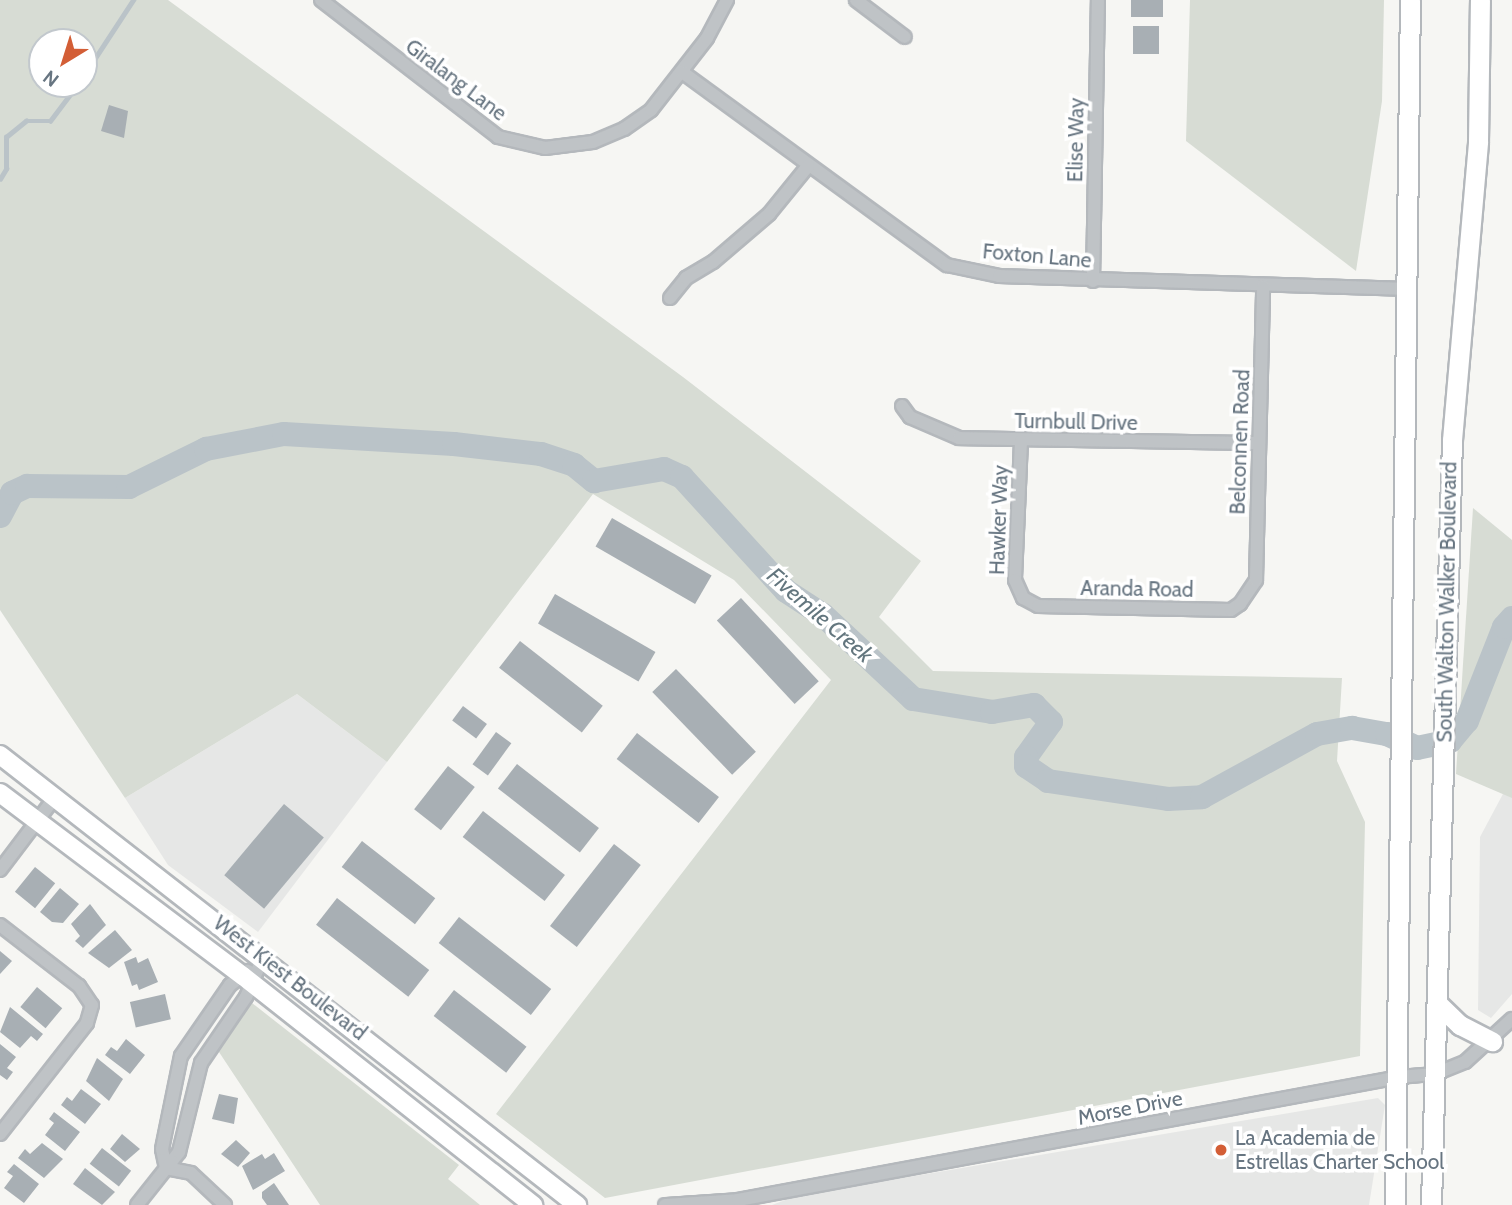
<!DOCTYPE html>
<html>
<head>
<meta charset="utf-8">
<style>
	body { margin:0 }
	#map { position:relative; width:1512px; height:1205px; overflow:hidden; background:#f6f6f3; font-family:Cabin,sans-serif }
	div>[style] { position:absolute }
	.built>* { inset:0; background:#e6e7e6 }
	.green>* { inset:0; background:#d7dcd4 }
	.stream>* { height:4.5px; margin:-2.25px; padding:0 2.25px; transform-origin:2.25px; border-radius:2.25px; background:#bac3c8 }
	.river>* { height:24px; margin:-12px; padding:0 12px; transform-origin:12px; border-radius:12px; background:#bac3c8 }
	.building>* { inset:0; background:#a8afb4; transform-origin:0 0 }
	.roads { filter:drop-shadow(2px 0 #b4b8bc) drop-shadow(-2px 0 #b4b8bc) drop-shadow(0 2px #b4b8bc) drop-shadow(0 -2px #b4b8bc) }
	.street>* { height:12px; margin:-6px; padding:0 6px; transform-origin:6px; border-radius:6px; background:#bfc3c6 }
	.secondary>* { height:18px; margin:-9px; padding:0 9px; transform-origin:9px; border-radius:9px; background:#fff }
	.primary>* { height:19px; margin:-9.5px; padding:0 9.5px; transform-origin:9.5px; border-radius:9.5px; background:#fff }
	.dots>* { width:19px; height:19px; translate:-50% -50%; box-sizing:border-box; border:4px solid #fff; border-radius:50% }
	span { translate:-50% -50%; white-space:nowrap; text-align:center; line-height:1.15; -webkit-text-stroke:7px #fff; paint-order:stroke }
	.street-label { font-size:21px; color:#677581 }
	.poi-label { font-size:21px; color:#677581 }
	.left { translate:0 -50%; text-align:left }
	.water-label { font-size:23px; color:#63767e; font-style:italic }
	.north { position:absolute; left:28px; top:28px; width:70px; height:70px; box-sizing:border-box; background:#fff; border:2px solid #c2c8cd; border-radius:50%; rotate:218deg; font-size:19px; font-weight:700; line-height:28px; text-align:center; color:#677581 }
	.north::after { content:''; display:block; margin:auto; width:24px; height:32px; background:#d35e36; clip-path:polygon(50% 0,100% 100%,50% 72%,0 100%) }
</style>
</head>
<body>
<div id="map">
	<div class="built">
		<i style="clip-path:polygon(297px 694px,387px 762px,258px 932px,168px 865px,125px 798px)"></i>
		<i style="clip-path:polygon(1512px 777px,1512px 994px,1491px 1018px,1478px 1010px,1480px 837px)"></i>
		<i style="clip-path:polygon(1378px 1098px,1385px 1105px,1369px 1205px,772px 1205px,796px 1196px)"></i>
	</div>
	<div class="green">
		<i style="clip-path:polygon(evenodd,0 0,168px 0,683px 377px,921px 561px,879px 617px,933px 671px,1342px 678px,1337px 761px,1365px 822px,1360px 1056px,605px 1198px,496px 1114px,831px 680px,734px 580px,593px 494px,387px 762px,297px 694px,125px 798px,0 610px,0 0,42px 42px,84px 42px,84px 84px,42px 84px,42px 42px)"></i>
		<i style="clip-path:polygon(1190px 0,1384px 0,1382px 101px,1356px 271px,1186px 141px)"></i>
		<i style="clip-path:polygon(1473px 508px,1512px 540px,1512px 798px,1456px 774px)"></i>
		<i style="clip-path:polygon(252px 1003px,459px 1165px,448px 1179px,480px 1205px,320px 1205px,217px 1049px)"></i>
	</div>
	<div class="stream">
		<i style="left:84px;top:75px;width:90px;rotate:-56.8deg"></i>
		<i style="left:0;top:179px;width:12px;rotate:-59deg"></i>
		<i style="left:6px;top:169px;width:32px;rotate:-90deg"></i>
		<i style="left:6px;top:137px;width:26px;rotate:-39deg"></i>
		<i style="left:26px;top:121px;width:24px"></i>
		<i style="left:50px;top:121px;width:46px;rotate:-52.9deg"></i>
	</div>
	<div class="river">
		<i style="left:0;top:516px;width:26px;rotate:-62deg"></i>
		<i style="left:12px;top:493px;width:17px;rotate:-25deg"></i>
		<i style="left:27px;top:486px;width:102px;rotate:0.6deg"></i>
		<i style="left:129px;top:487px;width:86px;rotate:-26.3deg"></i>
		<i style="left:206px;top:449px;width:79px;rotate:-10.9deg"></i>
		<i style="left:284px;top:434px;width:170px;rotate:3.4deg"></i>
		<i style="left:454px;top:444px;width:88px;rotate:6.6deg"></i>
		<i style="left:541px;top:454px;width:35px;rotate:18deg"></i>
		<i style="left:574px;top:465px;width:26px;rotate:39deg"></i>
		<i style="left:594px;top:481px;width:71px;rotate:-9.7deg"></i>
		<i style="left:664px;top:469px;width:20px;rotate:24deg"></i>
		<i style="left:682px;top:477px;width:154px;rotate:47.6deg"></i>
		<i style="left:786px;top:591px;width:44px;rotate:33deg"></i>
		<i style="left:823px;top:615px;width:123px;rotate:43deg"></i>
		<i style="left:913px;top:699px;width:80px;rotate:9.3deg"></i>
		<i style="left:992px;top:712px;width:43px;rotate:-9.5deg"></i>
		<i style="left:1034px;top:705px;width:24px;rotate:45deg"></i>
		<i style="left:1051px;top:722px;width:43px;rotate:125.5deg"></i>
		<i style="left:1026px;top:757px;width:9px;rotate:90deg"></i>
		<i style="left:1026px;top:766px;width:27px;rotate:34deg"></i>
		<i style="left:1048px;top:781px;width:121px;rotate:8.5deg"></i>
		<i style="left:1168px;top:799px;width:34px;rotate:-3deg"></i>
		<i style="left:1202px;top:797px;width:131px;rotate:-28.7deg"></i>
		<i style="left:1317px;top:734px;width:36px;rotate:-10deg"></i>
		<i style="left:1352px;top:728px;width:36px;rotate:10deg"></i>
		<i style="left:1387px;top:734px;width:33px;rotate:25deg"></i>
		<i style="left:1417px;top:748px;width:34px;rotate:-12deg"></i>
		<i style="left:1450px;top:741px;width:26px;rotate:-50deg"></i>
		<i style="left:1467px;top:721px;width:101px;rotate:-68.5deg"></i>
		<i style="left:1504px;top:627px;width:12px;rotate:-48deg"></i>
	</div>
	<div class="building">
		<i style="left:1131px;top:0;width:32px;height:17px"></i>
		<i style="left:1133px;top:26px;width:26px;height:28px"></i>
		<i style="clip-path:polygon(109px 105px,128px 111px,124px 138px,101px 131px)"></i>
		<i style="left:612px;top:518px;width:115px;height:33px;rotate:30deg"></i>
		<i style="left:555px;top:594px;width:116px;height:34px;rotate:30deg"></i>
		<i style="left:741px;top:598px;width:114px;height:33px;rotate:47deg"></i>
		<i style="left:520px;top:641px;width:105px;height:34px;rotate:38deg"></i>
		<i style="left:676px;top:669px;width:115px;height:33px;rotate:46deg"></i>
		<i style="left:463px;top:706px;width:30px;height:18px;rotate:37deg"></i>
		<i style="left:496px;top:732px;width:19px;height:40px;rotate:36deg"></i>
		<i style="left:637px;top:733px;width:104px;height:33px;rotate:38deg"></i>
		<i style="left:517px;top:764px;width:104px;height:31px;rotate:38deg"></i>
		<i style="left:448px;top:766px;width:34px;height:55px;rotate:38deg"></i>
		<i style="left:284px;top:804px;width:52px;height:93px;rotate:40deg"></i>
		<i style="left:483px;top:811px;width:104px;height:33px;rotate:38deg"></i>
		<i style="left:362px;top:841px;width:93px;height:33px;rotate:38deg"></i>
		<i style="left:614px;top:844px;width:34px;height:104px;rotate:38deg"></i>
		<i style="left:35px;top:867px;width:26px;height:32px;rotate:39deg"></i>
		<i style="clip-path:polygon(60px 888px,79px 904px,63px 923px,52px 922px,40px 912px)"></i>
		<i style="left:337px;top:898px;width:117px;height:34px;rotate:38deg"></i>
		<i style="clip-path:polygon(90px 904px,106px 925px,83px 948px,75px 941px,80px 936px,71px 924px)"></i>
		<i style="left:459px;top:917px;width:117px;height:33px;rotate:38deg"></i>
		<i style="clip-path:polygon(115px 930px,132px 950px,109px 968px,88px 953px)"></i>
		<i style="clip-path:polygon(0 951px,12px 961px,0 974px)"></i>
		<i style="clip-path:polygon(136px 957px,138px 963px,148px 958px,158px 982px,139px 990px,137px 984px,132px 986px,124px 962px)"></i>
		<i style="left:37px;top:987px;width:33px;height:26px;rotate:40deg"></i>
		<i style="left:454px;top:990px;width:92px;height:33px;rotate:38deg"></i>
		<i style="left:165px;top:994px;width:26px;height:36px;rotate:77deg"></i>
		<i style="clip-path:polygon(10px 1007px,43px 1034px,37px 1041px,31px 1036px,20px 1048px,0 1032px)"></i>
		<i style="clip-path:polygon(126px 1039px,145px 1055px,130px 1074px,105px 1055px,111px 1047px,117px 1051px)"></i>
		<i style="clip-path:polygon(0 1044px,16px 1057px,7px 1068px,13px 1072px,7px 1080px,0 1075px)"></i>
		<i style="clip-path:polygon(97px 1058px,123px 1079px,109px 1101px,86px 1081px)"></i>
		<i style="clip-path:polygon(81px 1089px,101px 1104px,85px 1124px,61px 1105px,67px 1097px,72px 1101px)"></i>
		<i style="clip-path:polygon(219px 1094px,238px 1098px,234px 1124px,212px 1119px)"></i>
		<i style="clip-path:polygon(54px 1112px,80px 1132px,65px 1151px,45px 1135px,54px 1123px,49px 1119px)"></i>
		<i style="clip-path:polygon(122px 1134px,140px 1149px,125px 1162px,110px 1149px)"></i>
		<i style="clip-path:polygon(236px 1140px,250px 1153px,238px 1167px,221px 1154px)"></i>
		<i style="clip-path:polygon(42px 1143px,63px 1159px,44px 1178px,18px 1158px,25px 1149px,30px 1154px)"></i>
		<i style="left:102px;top:1148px;width:37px;height:20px;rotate:38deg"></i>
		<i style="clip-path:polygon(274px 1153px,285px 1171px,253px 1190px,242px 1166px,262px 1154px,265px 1159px)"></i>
		<i style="clip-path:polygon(14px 1164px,39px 1184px,24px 1203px,4px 1188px,13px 1176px,7px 1172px)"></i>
		<i style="clip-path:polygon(85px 1168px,115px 1192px,102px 1205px,73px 1184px)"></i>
		<i style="clip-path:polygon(274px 1183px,289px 1205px,267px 1205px,262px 1198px,262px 1192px)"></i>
	</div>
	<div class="roads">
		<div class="street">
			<i style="left:321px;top:0;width:224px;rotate:37.7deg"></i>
			<i style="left:498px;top:137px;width:48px;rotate:13.2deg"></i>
			<i style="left:545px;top:148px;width:48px;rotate:-7.1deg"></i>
			<i style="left:593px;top:142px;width:34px;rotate:-23deg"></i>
			<i style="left:624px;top:129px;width:33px;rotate:-35deg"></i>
			<i style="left:651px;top:110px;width:91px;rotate:-52.1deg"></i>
			<i style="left:707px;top:38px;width:43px;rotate:-62.2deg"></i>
			<i style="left:856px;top:0;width:61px;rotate:37.1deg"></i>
			<i style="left:682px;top:72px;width:328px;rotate:36.1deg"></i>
			<i style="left:947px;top:265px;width:53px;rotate:11.9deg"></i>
			<i style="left:999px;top:276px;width:410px;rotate:1.8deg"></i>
			<i style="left:1093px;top:281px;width:281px;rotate:-89deg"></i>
			<i style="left:670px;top:298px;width:26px;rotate:-51deg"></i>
			<i style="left:686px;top:278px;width:31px;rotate:-31deg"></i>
			<i style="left:713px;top:262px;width:74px;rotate:-40.6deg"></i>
			<i style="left:769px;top:214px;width:62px;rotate:-50.9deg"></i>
			<i style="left:902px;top:406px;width:14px;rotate:54deg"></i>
			<i style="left:910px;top:417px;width:53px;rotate:23.2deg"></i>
			<i style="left:959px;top:438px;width:300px;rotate:1deg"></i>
			<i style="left:1021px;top:441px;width:139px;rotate:92.5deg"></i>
			<i style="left:1015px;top:580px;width:20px;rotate:66deg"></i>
			<i style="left:1023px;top:598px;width:17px;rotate:28deg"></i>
			<i style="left:1038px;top:606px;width:193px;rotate:1.2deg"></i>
			<i style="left:1231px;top:610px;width:11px;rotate:-34deg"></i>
			<i style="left:1240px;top:604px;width:29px;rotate:-56deg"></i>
			<i style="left:1256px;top:580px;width:294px;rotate:-88.6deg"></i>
			<i style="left:0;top:870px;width:93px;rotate:-52.9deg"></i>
			<i style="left:0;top:925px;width:100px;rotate:37.7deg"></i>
			<i style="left:79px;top:986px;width:23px;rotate:56deg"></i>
			<i style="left:92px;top:1005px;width:19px;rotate:106deg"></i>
			<i style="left:87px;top:1023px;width:141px;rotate:128.1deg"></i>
			<i style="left:166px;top:1168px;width:19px;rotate:-102deg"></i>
			<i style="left:162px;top:1149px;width:95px;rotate:-78.5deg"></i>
			<i style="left:181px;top:1056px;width:86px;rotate:-55.4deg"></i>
			<i style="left:230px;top:985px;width:23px;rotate:-38deg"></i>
			<i style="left:166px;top:1168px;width:25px;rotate:11deg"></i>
			<i style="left:191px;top:1173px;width:47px;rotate:43.3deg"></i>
			<i style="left:137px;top:1205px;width:68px;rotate:-51.6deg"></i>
			<i style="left:179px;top:1152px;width:92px;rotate:-76.1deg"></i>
			<i style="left:201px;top:1063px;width:80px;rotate:-55.7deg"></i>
			<i style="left:246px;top:997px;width:43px;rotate:-67deg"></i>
			<i style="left:665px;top:1205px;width:73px;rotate:-3.9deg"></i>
			<i style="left:738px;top:1200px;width:672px;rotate:-10.54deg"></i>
			<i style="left:1399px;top:1077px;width:36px;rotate:-5deg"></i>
			<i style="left:1435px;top:1074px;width:32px;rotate:-22deg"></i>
			<i style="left:1465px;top:1062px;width:64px;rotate:-42.5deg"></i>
		</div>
		<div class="secondary">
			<i style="left:0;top:755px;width:732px;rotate:37.95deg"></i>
			<i style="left:0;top:793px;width:304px;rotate:37deg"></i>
			<i style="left:243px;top:976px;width:370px;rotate:38.3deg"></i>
		</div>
		<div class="primary">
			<i style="left:1437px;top:1003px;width:32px;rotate:44deg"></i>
			<i style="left:1460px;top:1025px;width:36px;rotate:27deg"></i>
			<i style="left:1395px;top:1205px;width:1205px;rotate:-89.29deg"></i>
			<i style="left:1431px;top:1205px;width:765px;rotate:-88.43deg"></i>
			<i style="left:1452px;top:440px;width:300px;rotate:-85deg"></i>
			<i style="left:1478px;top:141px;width:141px;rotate:-89.2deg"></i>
		</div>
	</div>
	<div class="dots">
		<i style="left:1221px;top:1150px;background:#d35e36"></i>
	</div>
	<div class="street-label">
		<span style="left:456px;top:80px;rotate:37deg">Giralang Lane</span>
		<span style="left:1076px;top:140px;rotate:-89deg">Elise Way</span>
		<span style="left:1037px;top:256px;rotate:5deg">Foxton Lane</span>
		<span style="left:1076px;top:422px;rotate:1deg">Turnbull Drive</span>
		<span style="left:1240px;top:442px;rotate:-88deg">Belconnen Road</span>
		<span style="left:999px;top:520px;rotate:-88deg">Hawker Way</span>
		<span style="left:1137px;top:589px;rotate:1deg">Aranda Road</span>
		<span style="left:1447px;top:602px;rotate:-89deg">South Walton Walker Boulevard</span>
		<span style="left:290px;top:978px;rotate:38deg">West Kiest Boulevard</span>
		<span style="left:1130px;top:1108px;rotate:-11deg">Morse Drive</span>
	</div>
	<div class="poi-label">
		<span class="left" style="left:1235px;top:1150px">La Academia de<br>Estrellas Charter School</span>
	</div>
	<div class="water-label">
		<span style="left:820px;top:615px;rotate:41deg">Fivemile Creek</span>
	</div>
	<div class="north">N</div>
</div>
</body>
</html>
